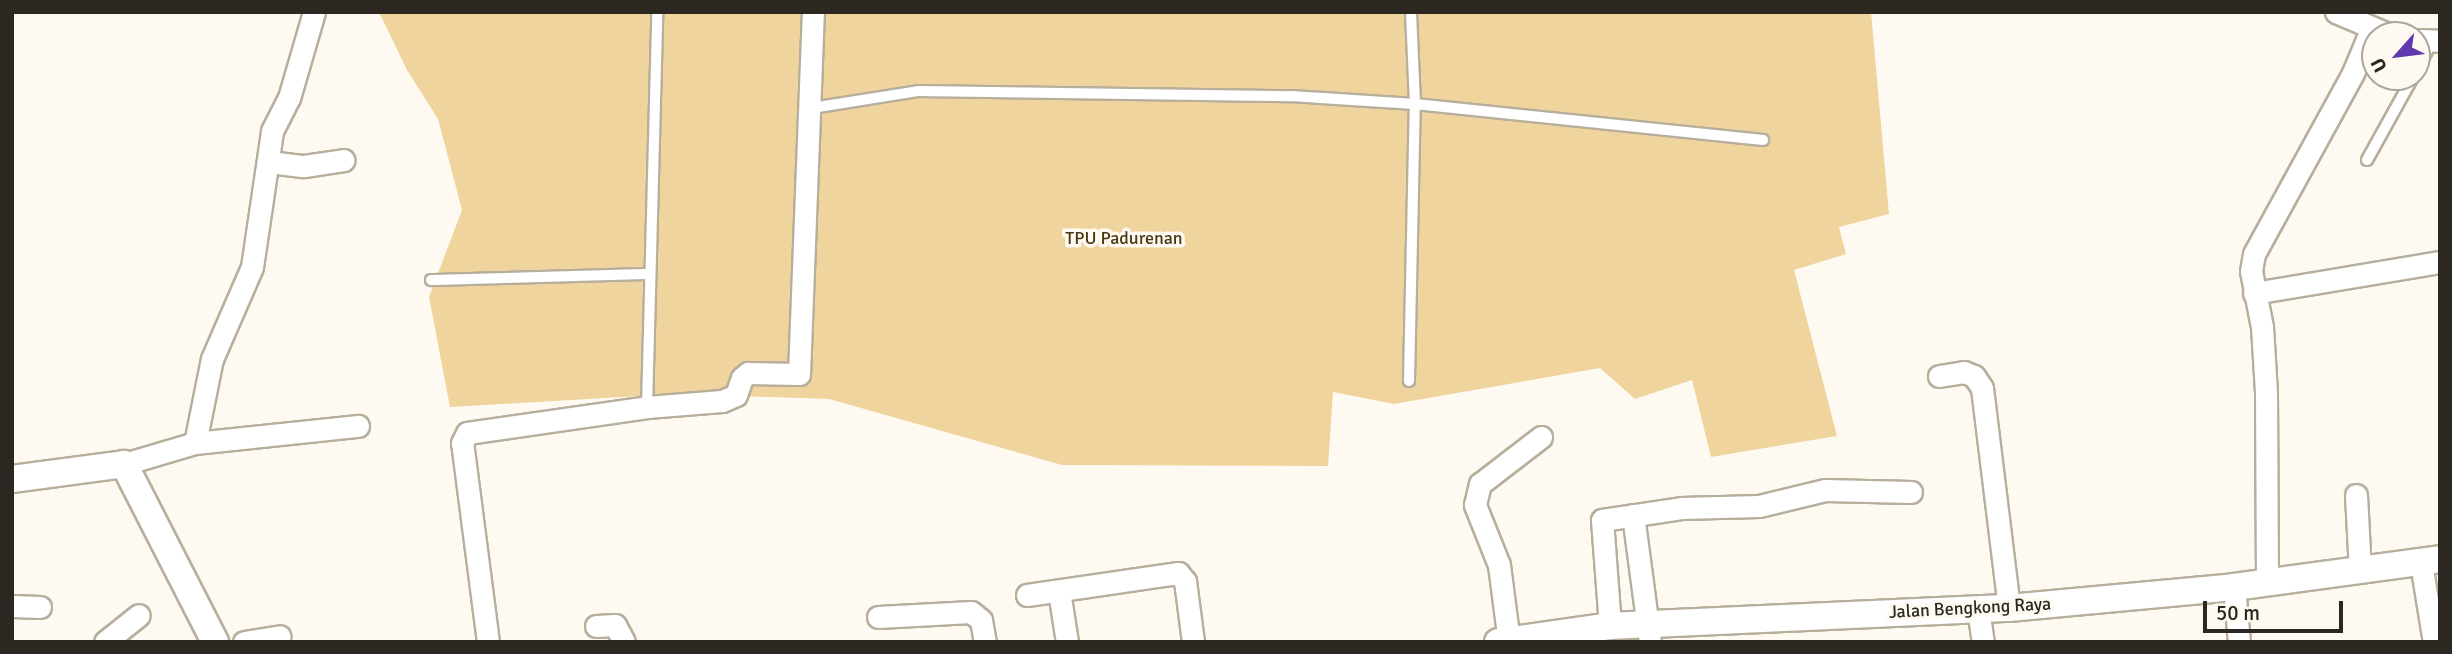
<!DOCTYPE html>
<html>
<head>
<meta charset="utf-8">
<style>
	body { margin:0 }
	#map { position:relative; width:2452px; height:654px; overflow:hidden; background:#fefaf2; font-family:Signika,sans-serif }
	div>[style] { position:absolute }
	.green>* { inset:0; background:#f0d49e }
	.roads { filter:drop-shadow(2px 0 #b7ae9c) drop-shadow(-2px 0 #b7ae9c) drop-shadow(0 2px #b7ae9c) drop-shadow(0 -2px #b7ae9c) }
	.service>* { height:10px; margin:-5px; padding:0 5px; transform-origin:5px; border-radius:5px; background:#fff }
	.minor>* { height:21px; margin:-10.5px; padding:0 10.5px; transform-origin:10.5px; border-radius:10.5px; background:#fff }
	.tertiary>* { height:26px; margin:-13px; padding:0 13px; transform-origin:13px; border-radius:13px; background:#fff }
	span { translate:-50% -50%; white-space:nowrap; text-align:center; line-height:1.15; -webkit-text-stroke:7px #fefaf2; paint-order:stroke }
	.park-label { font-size:18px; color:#483710 }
	.street-label { font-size:18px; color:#2c2821 }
	.frame { position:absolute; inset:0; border:14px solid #2c2821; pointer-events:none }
	.north { position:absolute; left:2361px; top:21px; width:70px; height:70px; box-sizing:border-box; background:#fefaf2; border:2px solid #aaa69e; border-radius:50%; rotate:242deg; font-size:19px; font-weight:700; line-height:28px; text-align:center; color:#2c2821 }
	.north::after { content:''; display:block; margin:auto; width:24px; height:32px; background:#6038b0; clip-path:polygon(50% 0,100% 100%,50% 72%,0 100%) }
	.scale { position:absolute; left:2203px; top:601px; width:140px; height:32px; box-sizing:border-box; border:4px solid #2c2821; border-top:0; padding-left:9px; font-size:21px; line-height:24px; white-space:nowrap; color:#2c2821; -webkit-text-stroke:5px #fefaf2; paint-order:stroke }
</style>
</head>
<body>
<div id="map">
	<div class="green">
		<i style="clip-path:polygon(379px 12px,1871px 12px,1889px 214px,1839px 227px,1846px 254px,1794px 270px,1837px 436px,1711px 457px,1692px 380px,1635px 399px,1600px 368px,1394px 404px,1333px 392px,1328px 466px,1062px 465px,829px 399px,674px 394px,450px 407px,429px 297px,462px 210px,438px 119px,407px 70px)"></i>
	</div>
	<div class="roads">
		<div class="service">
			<i style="left:2417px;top:70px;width:32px;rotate:-62deg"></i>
			<i style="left:812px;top:108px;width:107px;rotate:-9.1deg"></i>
			<i style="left:918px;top:91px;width:373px;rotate:0.8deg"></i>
			<i style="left:1291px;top:96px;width:124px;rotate:3.7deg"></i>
			<i style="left:1415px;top:104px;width:350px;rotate:5.9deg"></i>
			<i style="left:2367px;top:160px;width:95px;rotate:-61deg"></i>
			<i style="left:431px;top:280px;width:218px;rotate:-1.6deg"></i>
			<i style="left:1409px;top:381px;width:277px;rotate:-88.8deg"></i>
			<i style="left:1415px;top:104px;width:92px;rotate:-92.5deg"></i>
			<i style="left:647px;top:407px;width:395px;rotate:-88.5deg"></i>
		</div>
		<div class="minor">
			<i style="left:2336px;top:12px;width:59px;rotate:23.1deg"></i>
			<i style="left:2417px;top:40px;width:23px;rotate:2deg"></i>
			<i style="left:269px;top:162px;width:35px;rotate:7deg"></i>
			<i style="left:304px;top:166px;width:40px;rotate:-8.5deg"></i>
			<i style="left:2254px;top:293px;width:189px;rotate:-9.5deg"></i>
			<i style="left:1939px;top:376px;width:25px;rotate:-9deg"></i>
			<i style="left:1964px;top:372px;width:11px;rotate:22deg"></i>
			<i style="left:1974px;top:376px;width:14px;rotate:56deg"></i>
			<i style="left:1982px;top:388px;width:222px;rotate:83deg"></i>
			<i style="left:195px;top:443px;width:164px;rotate:-6deg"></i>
			<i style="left:124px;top:464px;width:74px;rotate:-16.5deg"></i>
			<i style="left:195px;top:443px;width:86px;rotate:-78.6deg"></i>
			<i style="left:212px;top:359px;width:100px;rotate:-66.5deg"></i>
			<i style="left:252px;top:267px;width:137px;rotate:-81.6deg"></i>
			<i style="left:272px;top:131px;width:37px;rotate:-63deg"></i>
			<i style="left:289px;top:98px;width:90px;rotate:-73.8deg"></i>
			<i style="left:2356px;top:495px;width:77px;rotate:87deg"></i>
			<i style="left:1633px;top:515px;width:128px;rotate:82.4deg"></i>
			<i style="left:2421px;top:563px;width:80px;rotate:80.7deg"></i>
			<i style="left:2267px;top:583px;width:191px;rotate:-90.3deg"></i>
			<i style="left:2266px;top:392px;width:65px;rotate:-93.5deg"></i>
			<i style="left:2262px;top:327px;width:57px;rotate:-101.1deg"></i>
			<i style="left:2251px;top:271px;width:17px;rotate:-80deg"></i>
			<i style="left:2254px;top:254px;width:206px;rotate:-61.3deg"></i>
			<i style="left:2353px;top:73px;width:47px;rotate:-67.3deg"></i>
			<i style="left:2234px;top:587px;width:55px;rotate:84.8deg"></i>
			<i style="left:1059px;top:591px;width:52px;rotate:81.1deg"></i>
			<i style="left:1027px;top:595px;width:153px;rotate:-8.3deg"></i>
			<i style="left:1178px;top:573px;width:11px;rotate:49deg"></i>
			<i style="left:1185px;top:581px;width:62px;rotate:82.5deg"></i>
			<i style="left:12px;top:606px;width:28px;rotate:2deg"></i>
			<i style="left:1978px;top:608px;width:34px;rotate:82deg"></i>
			<i style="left:878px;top:617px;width:93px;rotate:-3.1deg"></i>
			<i style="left:971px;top:612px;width:13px;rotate:39deg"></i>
			<i style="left:981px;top:620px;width:22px;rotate:80deg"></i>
			<i style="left:596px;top:626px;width:19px;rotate:-3deg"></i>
			<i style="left:615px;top:625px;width:19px;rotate:62deg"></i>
			<i style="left:1610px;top:626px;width:106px;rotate:-94.3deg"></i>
			<i style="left:1602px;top:520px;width:80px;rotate:-8.6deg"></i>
			<i style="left:1681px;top:508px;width:78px;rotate:-1.5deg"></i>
			<i style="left:1759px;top:506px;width:68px;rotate:-13.6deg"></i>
			<i style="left:1825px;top:490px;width:86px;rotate:1.3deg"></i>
			<i style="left:105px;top:642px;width:43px;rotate:-38.5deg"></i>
			<i style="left:244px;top:642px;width:36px;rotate:-9deg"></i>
			<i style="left:488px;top:642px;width:201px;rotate:-97.4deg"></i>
			<i style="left:462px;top:443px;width:11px;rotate:-63deg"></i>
			<i style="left:467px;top:433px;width:182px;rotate:-8.2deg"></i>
			<i style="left:647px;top:407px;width:75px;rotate:-4.6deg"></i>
			<i style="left:722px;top:401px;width:15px;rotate:-23deg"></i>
			<i style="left:736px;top:395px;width:18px;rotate:-71deg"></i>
			<i style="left:742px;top:378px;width:8px;rotate:-40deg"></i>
			<i style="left:748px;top:373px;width:51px;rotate:1.1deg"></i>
			<i style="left:799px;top:374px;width:362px;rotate:-87.8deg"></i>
			<i style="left:1509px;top:642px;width:78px;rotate:-97.4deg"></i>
			<i style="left:1499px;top:565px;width:65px;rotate:-111.8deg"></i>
			<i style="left:1475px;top:505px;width:22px;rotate:-77deg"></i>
			<i style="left:1480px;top:484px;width:77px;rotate:-37.6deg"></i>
		</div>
		<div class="tertiary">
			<i style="left:12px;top:479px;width:113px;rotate:-7.6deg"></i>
			<i style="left:124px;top:464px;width:200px;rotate:62.9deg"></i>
			<i style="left:1498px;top:642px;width:113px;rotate:-8.1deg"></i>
			<i style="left:1610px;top:626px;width:399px;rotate:-2.6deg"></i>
			<i style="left:2009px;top:608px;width:226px;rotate:-5.3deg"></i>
			<i style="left:2234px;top:587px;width:208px;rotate:-7.7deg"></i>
		</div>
	</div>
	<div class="park-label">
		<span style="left:1124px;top:238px">TPU Padurenan</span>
	</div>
	<div class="street-label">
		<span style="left:1970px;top:608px;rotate:-3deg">Jalan Bengkong Raya</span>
	</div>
	<div class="frame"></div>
	<div class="north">U</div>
	<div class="scale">50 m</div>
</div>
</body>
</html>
